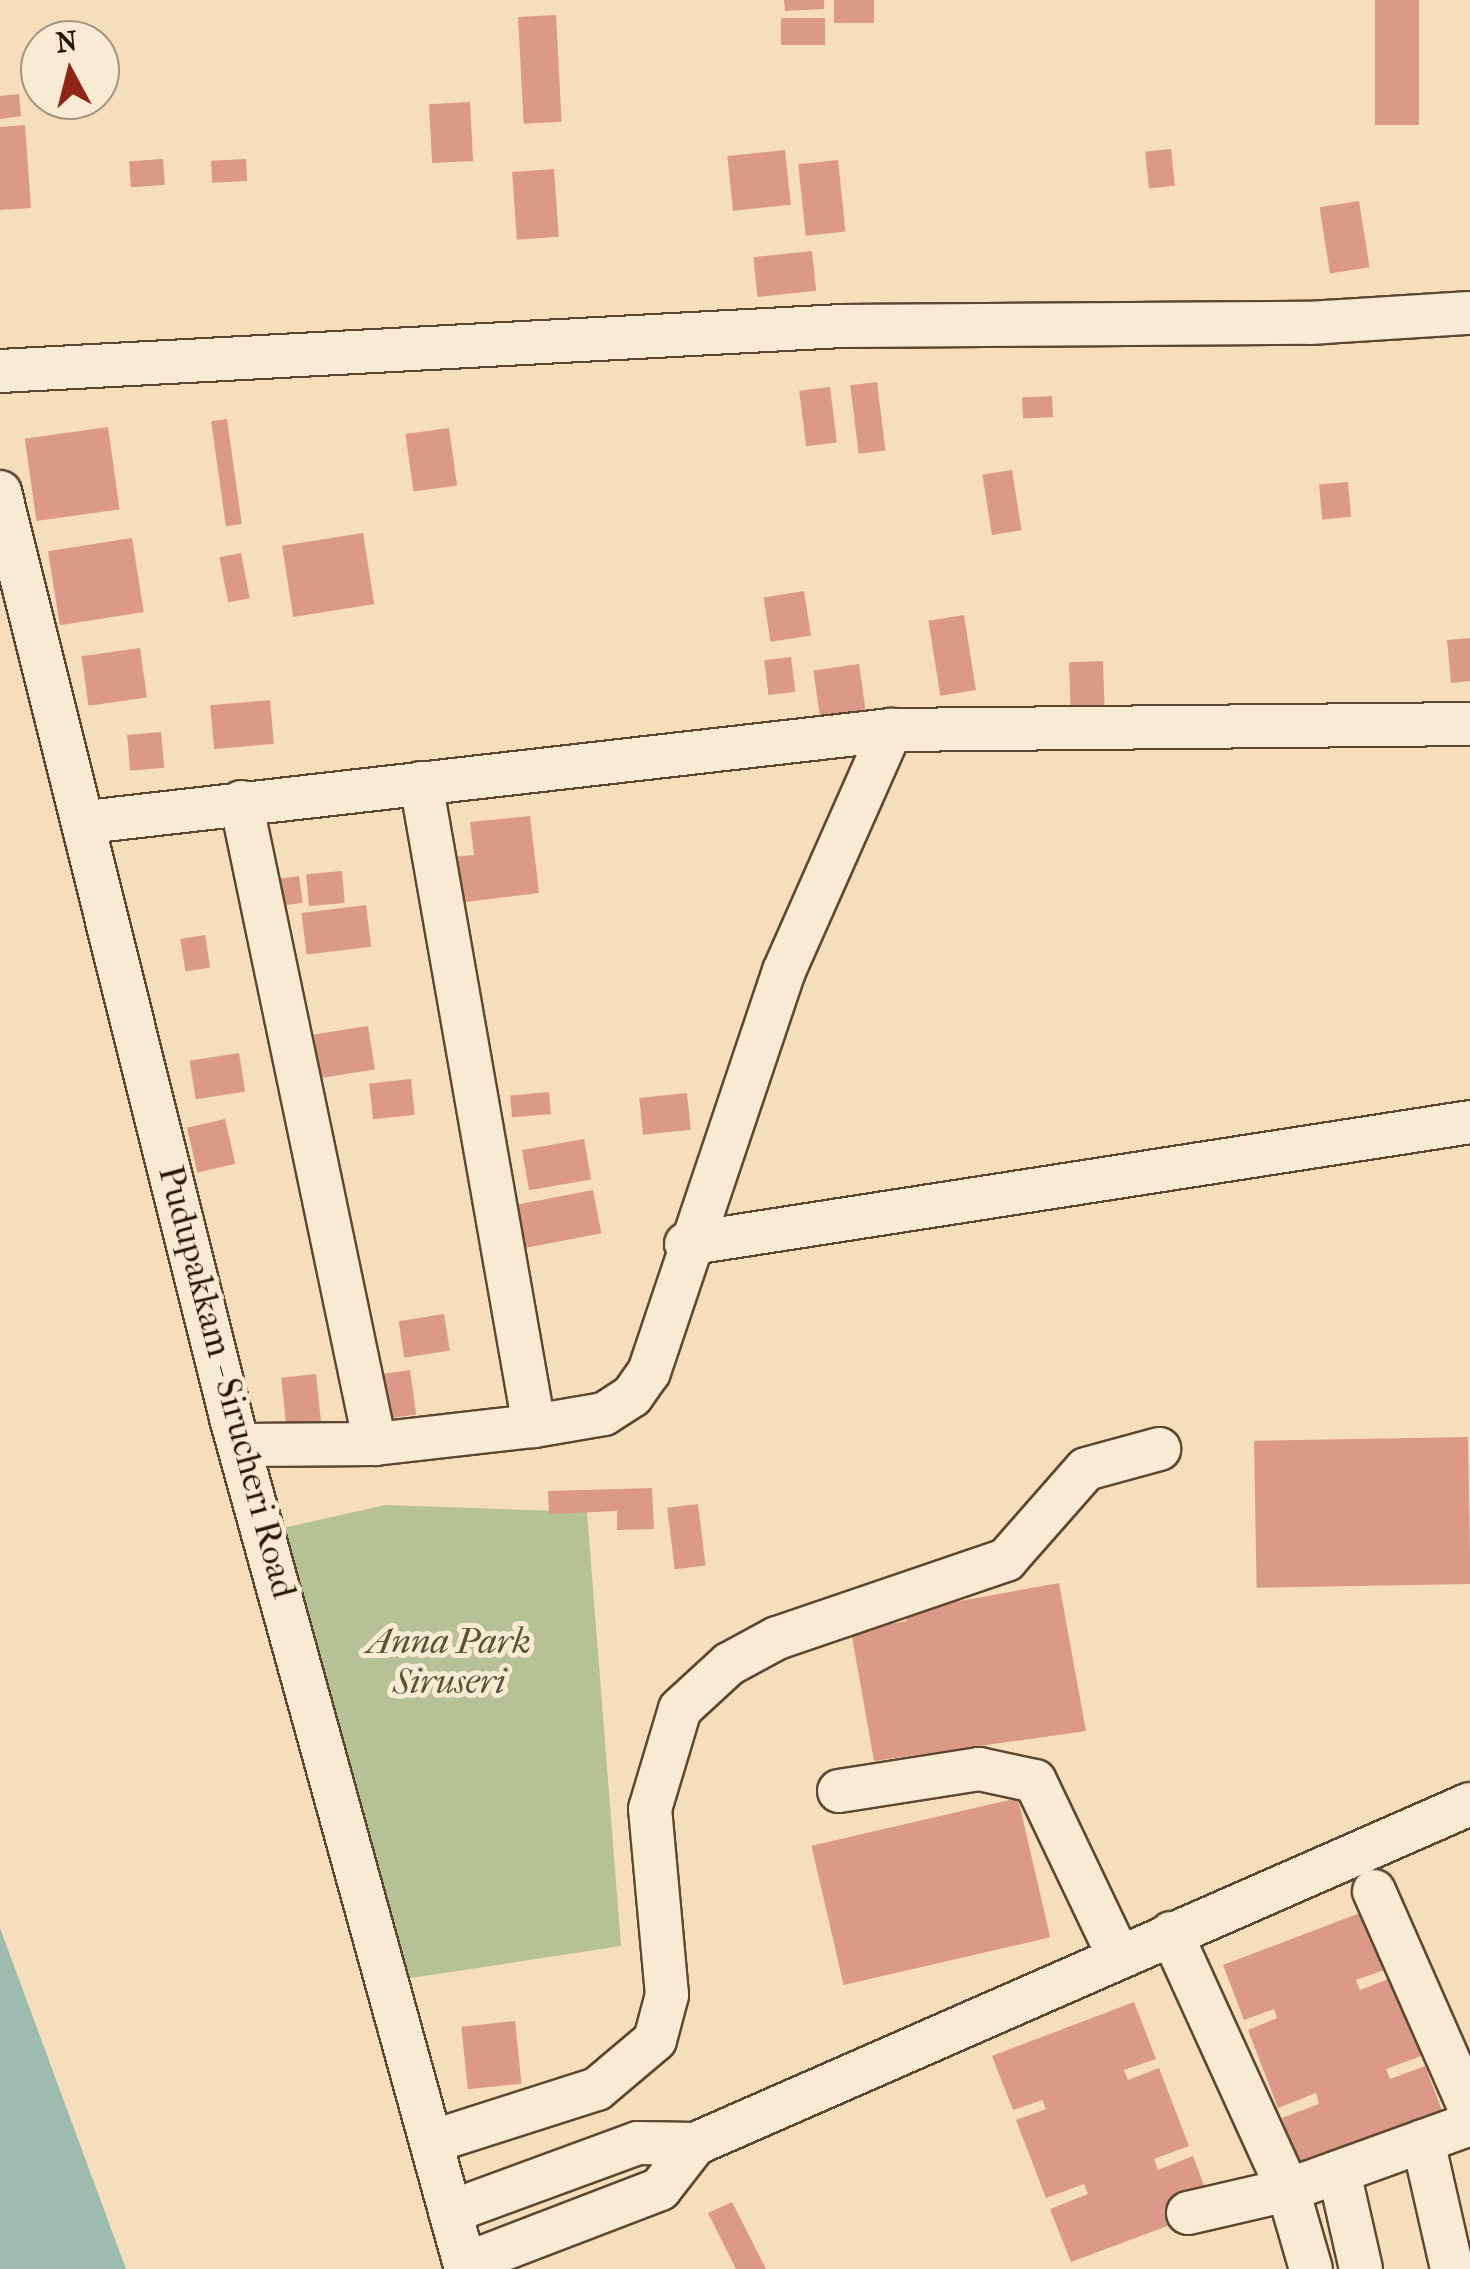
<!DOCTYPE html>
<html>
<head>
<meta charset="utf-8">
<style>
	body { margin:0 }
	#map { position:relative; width:1470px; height:2269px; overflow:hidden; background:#f6debd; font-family:"IM FELL French Canon",serif }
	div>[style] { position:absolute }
	.green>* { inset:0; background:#b6c296 }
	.water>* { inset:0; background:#9dbcaf }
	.building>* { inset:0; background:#dc9987; transform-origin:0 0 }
	.roads { filter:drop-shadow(2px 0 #5c4830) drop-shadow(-2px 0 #5c4830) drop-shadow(0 2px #5c4830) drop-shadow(0 -2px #5c4830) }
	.minor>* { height:42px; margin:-21px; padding:0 21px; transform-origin:21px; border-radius:21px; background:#f9ead4 }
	span { translate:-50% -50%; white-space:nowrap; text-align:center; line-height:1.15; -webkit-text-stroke:10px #f9ead4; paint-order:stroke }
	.street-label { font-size:35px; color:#281601 }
	.park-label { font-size:35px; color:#5a5235; font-style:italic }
	.north { position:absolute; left:20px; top:20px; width:100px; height:100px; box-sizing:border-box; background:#f9ead4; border:2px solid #a59580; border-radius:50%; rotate:353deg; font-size:28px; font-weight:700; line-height:40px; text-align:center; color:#281601 }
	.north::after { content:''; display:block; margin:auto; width:35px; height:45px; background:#8f2418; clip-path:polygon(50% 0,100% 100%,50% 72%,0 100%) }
</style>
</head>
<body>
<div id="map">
	<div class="green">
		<i style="clip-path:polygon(385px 1505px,587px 1512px,621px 1946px,378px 1983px,261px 1533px)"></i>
	</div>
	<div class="water">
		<i style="clip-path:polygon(0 1928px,126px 2269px,0 2269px)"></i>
	</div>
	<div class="building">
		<i style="clip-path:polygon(784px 0,824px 0,824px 9px,785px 11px)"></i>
		<i style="left:834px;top:0;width:40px;height:23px"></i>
		<i style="left:1375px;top:0;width:44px;height:125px"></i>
		<i style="left:556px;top:15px;width:107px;height:38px;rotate:87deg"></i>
		<i style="left:825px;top:18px;width:27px;height:44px;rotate:90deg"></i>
		<i style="clip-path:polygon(19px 94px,21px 116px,0 119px,0 96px)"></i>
		<i style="left:470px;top:102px;width:59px;height:41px;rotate:87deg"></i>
		<i style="clip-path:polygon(25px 125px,31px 208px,0 210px,0 127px)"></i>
		<i style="left:1171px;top:149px;width:37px;height:26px;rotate:84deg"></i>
		<i style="left:785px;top:150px;width:55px;height:58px;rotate:84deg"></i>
		<i style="left:163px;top:159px;width:26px;height:34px;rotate:86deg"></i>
		<i style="left:246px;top:159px;width:22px;height:35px;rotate:87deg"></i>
		<i style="left:838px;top:160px;width:72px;height:40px;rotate:84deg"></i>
		<i style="left:554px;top:169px;width:68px;height:42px;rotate:86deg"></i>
		<i style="left:1359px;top:201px;width:67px;height:40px;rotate:81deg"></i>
		<i style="left:812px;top:251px;width:40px;height:59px;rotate:84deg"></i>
		<i style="left:877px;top:382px;width:69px;height:27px;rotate:83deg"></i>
		<i style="left:830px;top:387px;width:56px;height:31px;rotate:83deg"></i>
		<i style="left:1052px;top:396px;width:21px;height:30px;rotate:87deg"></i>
		<i style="left:227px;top:419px;width:106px;height:16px;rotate:82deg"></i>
		<i style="left:108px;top:427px;width:83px;height:84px;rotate:82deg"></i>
		<i style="left:449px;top:428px;width:58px;height:44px;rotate:82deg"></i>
		<i style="left:1012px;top:470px;width:61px;height:30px;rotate:81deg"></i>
		<i style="left:1348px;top:482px;width:35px;height:29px;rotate:85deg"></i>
		<i style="left:363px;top:533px;width:72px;height:82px;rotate:81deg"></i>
		<i style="left:132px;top:538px;width:75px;height:85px;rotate:81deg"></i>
		<i style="left:241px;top:553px;width:46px;height:22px;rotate:79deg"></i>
		<i style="left:804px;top:591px;width:45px;height:41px;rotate:81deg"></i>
		<i style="left:964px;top:615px;width:76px;height:36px;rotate:81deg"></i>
		<i style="clip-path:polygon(1470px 638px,1470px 681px,1451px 683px,1447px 640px)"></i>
		<i style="left:140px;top:648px;width:50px;height:59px;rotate:82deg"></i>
		<i style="left:791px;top:657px;width:35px;height:27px;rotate:83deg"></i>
		<i style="left:1103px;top:661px;width:49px;height:34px;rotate:88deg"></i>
		<i style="left:859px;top:664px;width:49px;height:46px;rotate:82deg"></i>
		<i style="left:270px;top:700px;width:44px;height:60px;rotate:85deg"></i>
		<i style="left:161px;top:732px;width:36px;height:34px;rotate:85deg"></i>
		<i style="clip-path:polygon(530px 816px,539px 893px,457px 903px,452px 857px,474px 855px,470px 822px)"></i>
		<i style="left:342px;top:871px;width:32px;height:36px;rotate:85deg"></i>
		<i style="left:299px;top:876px;width:27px;height:37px;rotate:82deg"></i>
		<i style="left:366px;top:905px;width:42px;height:65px;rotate:83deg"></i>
		<i style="left:205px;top:935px;width:33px;height:25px;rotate:81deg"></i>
		<i style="left:368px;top:1026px;width:44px;height:55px;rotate:81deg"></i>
		<i style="left:239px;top:1053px;width:39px;height:50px;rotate:81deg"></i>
		<i style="left:411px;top:1079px;width:36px;height:42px;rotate:84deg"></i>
		<i style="left:549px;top:1092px;width:22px;height:39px;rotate:85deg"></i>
		<i style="left:687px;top:1093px;width:37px;height:48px;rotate:84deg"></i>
		<i style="left:225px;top:1119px;width:46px;height:39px;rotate:77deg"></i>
		<i style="left:584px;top:1139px;width:41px;height:63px;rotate:80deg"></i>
		<i style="left:593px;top:1190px;width:44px;height:79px;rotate:79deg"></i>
		<i style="left:444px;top:1314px;width:37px;height:46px;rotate:81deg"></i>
		<i style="left:410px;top:1370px;width:45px;height:39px;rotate:82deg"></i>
		<i style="left:316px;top:1374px;width:55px;height:35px;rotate:84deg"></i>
		<i style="left:1468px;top:1437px;width:147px;height:214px;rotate:89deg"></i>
		<i style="clip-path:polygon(652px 1488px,654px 1529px,617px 1530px,617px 1511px,549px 1514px,548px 1491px)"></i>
		<i style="left:698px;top:1504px;width:62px;height:31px;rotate:83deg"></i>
		<i style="clip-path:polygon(1059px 1583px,1086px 1731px,874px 1761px,851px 1631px,907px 1621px,905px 1611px)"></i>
		<i style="left:1018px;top:1798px;width:143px;height:212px;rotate:77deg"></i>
		<i style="clip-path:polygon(1365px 1911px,1387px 1969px,1356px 1980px,1360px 1990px,1391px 1978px,1421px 2056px,1386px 2069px,1390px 2079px,1425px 2066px,1445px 2118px,1303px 2172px,1282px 2118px,1319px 2104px,1316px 2093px,1278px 2108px,1248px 2030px,1277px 2018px,1274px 2009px,1244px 2020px,1223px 1965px)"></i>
		<i style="clip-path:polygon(1134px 2002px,1156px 2059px,1124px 2070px,1128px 2080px,1159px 2068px,1189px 2146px,1154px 2159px,1158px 2170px,1193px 2156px,1213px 2209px,1071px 2262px,1050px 2209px,1088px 2194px,1084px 2184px,1046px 2198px,1016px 2120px,1046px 2109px,1042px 2100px,1013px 2110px,992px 2056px)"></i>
		<i style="left:515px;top:2021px;width:63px;height:54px;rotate:84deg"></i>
		<i style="clip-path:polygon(732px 2202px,766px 2269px,736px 2269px,708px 2213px)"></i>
	</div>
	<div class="roads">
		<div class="minor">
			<i style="left:0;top:371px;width:842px;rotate:-3.06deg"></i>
			<i style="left:841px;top:326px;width:468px;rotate:-0.4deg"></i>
			<i style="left:1309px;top:323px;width:161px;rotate:-3.6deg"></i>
			<i style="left:0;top:492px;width:954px;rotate:75.99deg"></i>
			<i style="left:231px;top:1418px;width:883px;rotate:74.56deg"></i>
			<i style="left:421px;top:783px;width:653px;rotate:80.03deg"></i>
			<i style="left:241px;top:802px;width:656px;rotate:78.21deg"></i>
			<i style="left:87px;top:822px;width:809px;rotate:-6.53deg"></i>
			<i style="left:891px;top:730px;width:579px;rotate:-0.59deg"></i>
			<i style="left:686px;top:1244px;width:793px;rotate:-8.84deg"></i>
			<i style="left:241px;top:1445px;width:134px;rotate:-0.4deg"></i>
			<i style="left:375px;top:1444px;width:160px;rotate:-6.5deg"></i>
			<i style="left:534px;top:1426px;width:71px;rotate:-9.7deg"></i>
			<i style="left:604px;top:1414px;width:33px;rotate:-33deg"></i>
			<i style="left:632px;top:1396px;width:29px;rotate:-55deg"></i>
			<i style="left:649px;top:1372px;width:423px;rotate:-71.4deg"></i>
			<i style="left:784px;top:971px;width:264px;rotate:-66.1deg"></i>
			<i style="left:839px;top:1791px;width:142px;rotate:-8.9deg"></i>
			<i style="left:979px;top:1769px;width:57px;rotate:12.1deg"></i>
			<i style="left:1035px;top:1781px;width:195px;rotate:64.5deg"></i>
			<i style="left:1374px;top:1891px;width:238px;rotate:66.2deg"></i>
			<i style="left:1171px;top:1933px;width:282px;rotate:65.5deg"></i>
			<i style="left:1288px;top:2190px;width:194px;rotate:-19.9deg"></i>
			<i style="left:1423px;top:2141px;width:131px;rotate:77.2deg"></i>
			<i style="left:431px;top:2142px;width:174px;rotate:-17.7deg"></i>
			<i style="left:597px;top:2089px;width:76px;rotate:-40.2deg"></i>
			<i style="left:655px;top:2040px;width:47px;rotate:-75.1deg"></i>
			<i style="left:667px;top:1995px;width:187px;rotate:-95.2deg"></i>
			<i style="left:650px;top:1809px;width:104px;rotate:-73.3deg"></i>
			<i style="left:680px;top:1709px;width:67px;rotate:-42.6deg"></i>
			<i style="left:729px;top:1664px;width:55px;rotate:-28.4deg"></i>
			<i style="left:777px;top:1638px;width:242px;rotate:-18.8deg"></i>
			<i style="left:1006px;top:1560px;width:121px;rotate:-48.7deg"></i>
			<i style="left:1086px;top:1469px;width:76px;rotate:-15.3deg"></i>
			<i style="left:1339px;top:2172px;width:99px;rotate:77.2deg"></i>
			<i style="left:450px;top:2212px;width:200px;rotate:-20.2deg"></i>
			<i style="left:638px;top:2143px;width:57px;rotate:1deg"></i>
			<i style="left:695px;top:2144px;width:846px;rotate:-23.69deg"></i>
			<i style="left:1188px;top:2213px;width:103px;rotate:-13deg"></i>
			<i style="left:1288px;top:2190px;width:82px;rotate:73.8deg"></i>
			<i style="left:465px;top:2264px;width:209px;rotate:-21deg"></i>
			<i style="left:660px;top:2189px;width:57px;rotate:-52.1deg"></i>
		</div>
	</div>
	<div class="street-label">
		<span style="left:227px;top:1382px;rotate:75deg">Pudupakkam - Sirucheri Road</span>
	</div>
	<div class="park-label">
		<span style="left:449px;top:1662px">Anna Park<br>Siruseri</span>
	</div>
	<div class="north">N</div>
</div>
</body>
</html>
